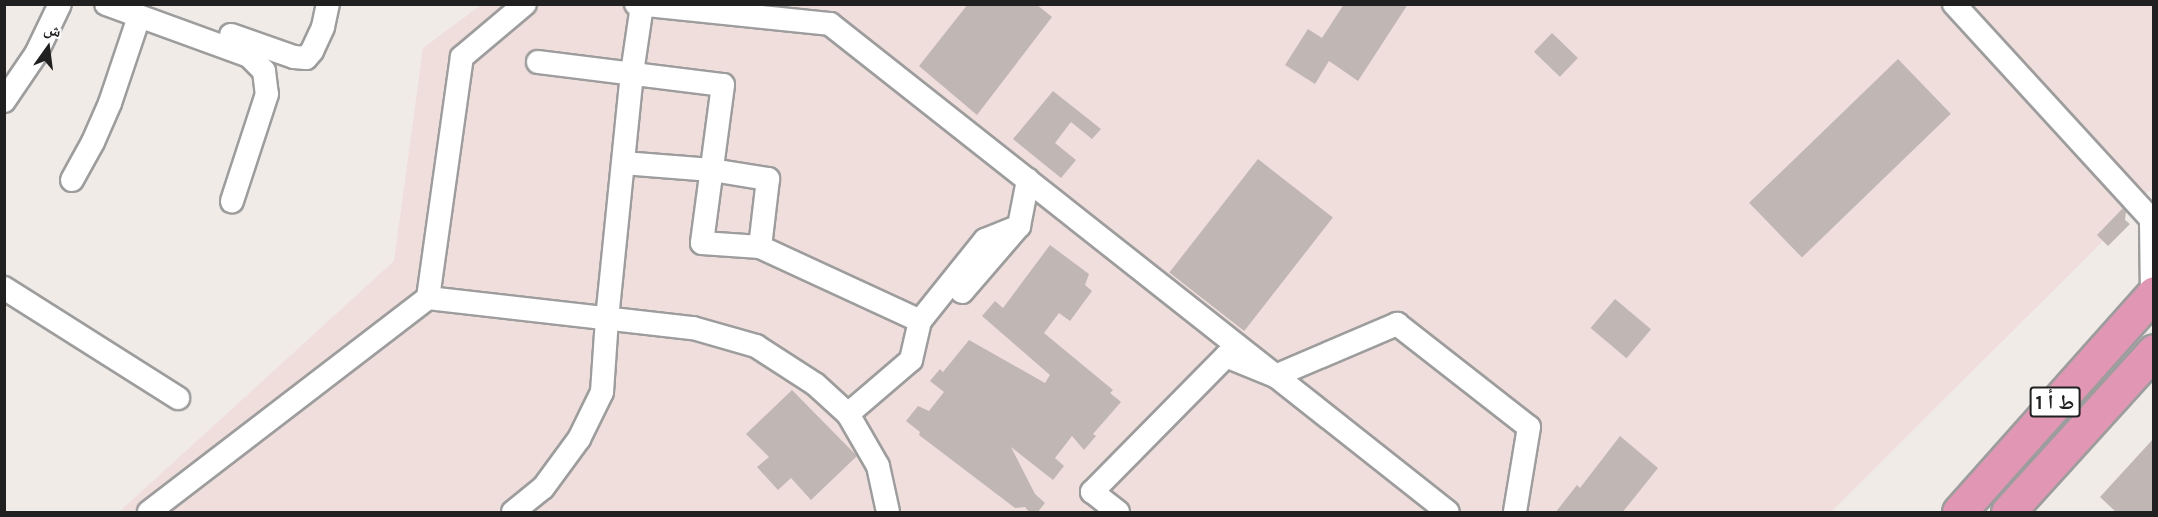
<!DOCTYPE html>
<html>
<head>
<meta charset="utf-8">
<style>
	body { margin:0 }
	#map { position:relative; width:2158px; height:517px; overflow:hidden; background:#f0ebe7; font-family:Karla,"Noto Naskh Arabic",sans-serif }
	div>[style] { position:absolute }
	.military>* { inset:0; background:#f0dedc }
	.building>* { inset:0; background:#c0b6b4; transform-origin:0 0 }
	.roads { filter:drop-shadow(2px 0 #9d9d9d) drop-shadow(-2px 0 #9d9d9d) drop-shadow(0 2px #9d9d9d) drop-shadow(0 -2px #9d9d9d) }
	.minor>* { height:22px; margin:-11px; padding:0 11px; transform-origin:11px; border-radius:11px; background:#fff }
	.highway>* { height:33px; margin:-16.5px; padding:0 16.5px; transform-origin:16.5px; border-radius:16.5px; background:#e196b3 }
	span { translate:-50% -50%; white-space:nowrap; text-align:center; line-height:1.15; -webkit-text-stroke:6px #fff; paint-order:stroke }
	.shield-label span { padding:2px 4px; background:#fff; border:2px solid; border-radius:4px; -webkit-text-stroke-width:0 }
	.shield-label { font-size:20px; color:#202020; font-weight:700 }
	.frame { position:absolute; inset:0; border:6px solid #202020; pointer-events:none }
	.north { position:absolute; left:18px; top:18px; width:60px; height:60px; -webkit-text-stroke:4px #fff; paint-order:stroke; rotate:14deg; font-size:16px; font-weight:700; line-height:24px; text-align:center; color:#202020 }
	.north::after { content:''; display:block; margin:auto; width:21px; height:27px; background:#202020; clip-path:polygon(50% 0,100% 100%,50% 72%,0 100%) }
</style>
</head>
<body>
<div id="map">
	<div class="military">
		<i style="clip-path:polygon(481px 5px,2153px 5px,2153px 189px,2132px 201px,2119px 225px,1831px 512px,119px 512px,394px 261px,423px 48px)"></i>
	</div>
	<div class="building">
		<i style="clip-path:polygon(968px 4px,1036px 4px,1052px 17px,977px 115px,919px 66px)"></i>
		<i style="clip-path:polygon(1344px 4px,1408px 4px,1358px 81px,1329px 61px,1315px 84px,1285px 65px,1308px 29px,1322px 38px)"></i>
		<i style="left:1552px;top:33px;width:36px;height:26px;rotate:44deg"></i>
		<i style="left:1898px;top:59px;width:76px;height:207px;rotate:46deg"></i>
		<i style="clip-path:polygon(1053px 91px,1101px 129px,1092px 139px,1071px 122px,1055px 143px,1076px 160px,1061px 178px,1013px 139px)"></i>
		<i style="left:1258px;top:159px;width:95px;height:144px;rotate:38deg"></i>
		<i style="clip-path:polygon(2123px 208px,2126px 212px,2125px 220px,2130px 224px,2108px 246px,2097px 235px)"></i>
		<i style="clip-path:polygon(1050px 245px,1089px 274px,1085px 285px,1092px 291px,1070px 321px,1059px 313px,1044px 333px,1113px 390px,1110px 393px,1121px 402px,1093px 434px,1096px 436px,1084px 450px,1072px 436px,1055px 458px,1064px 466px,1053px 480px,1011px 447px,1035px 494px,1045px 503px,1037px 513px,1030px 513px,1025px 507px,1015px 508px,919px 435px,920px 432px,906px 421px,918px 406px,929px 411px,944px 392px,930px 381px,940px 369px,943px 372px,969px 340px,1045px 383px,1050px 375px,982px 316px,995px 301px,1003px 308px)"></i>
		<i style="left:1615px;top:299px;width:47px;height:38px;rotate:40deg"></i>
		<i style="clip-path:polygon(792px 390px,857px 456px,811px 500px,791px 478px,778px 490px,757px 467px,769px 457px,746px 434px)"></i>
		<i style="clip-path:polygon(1620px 436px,1658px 468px,1622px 513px,1555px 513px,1577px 485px,1580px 488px)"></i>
		<i style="clip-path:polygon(2154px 438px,2154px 513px,2117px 513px,2100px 497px)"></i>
	</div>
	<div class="roads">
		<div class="minor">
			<i style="left:106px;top:4px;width:152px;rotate:20deg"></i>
			<i style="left:249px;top:56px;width:21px;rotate:45deg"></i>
			<i style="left:264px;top:71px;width:23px;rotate:83deg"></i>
			<i style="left:267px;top:94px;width:113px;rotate:108.1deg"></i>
			<i style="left:636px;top:4px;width:195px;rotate:5.9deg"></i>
			<i style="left:830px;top:24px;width:787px;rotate:38.3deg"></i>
			<i style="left:1954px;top:4px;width:292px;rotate:47.5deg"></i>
			<i style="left:231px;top:35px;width:67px;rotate:19.2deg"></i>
			<i style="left:294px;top:57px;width:12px;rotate:5deg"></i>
			<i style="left:306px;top:58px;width:9px;rotate:-49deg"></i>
			<i style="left:312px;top:51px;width:26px;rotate:-65deg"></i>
			<i style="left:323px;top:27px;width:24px;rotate:-78deg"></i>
			<i style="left:538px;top:62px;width:186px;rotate:7.1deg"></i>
			<i style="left:723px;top:85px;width:159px;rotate:97.6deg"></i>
			<i style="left:702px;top:243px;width:58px;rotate:3.9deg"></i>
			<i style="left:760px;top:247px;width:176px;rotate:24.8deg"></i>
			<i style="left:4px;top:101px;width:57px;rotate:-55.8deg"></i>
			<i style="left:36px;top:54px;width:55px;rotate:-64.4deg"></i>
			<i style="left:623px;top:163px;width:89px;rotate:4.5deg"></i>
			<i style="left:712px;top:170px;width:57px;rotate:9.1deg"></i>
			<i style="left:768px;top:179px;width:68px;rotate:96.7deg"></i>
			<i style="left:72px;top:180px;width:43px;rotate:-61.1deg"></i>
			<i style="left:93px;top:142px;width:43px;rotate:-66.4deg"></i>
			<i style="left:110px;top:103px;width:91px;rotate:-71.4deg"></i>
			<i style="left:4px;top:288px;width:206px;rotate:32.3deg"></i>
			<i style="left:962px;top:292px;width:87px;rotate:-49.2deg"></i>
			<i style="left:1019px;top:226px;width:47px;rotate:-78.9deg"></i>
			<i style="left:2152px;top:295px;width:76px;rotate:-90.8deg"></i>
			<i style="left:2151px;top:219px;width:3px"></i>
			<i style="left:428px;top:298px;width:243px;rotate:-82deg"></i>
			<i style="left:462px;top:57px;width:82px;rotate:-40.1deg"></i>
			<i style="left:848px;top:414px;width:83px;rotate:-40.6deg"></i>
			<i style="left:911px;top:360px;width:40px;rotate:-77deg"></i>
			<i style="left:920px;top:321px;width:104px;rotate:-51.3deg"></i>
			<i style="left:985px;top:240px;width:37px;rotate:-22deg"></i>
			<i style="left:149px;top:512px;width:352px;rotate:-37.5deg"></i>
			<i style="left:428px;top:298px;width:267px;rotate:6.5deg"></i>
			<i style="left:693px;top:328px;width:66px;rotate:15.9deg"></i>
			<i style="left:756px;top:346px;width:70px;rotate:32.8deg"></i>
			<i style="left:815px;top:384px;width:45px;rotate:42.3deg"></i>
			<i style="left:848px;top:414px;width:60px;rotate:60deg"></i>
			<i style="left:878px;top:466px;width:47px;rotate:77.7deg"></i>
			<i style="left:513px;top:512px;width:38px;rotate:-39deg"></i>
			<i style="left:543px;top:488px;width:61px;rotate:-53.7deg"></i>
			<i style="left:579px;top:439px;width:52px;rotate:-63.9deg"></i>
			<i style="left:602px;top:392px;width:73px;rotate:-86.1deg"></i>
			<i style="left:607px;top:319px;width:247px;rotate:-84.2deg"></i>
			<i style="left:632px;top:73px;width:69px;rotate:-81.6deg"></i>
			<i style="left:1118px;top:512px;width:33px;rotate:-142deg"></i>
			<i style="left:1092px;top:492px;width:191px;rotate:-45.4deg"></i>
			<i style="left:1226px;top:356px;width:53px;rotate:22.2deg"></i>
			<i style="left:1275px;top:376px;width:133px;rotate:-23.1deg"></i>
			<i style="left:1397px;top:324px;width:167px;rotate:38deg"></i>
			<i style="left:1529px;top:427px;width:86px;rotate:99.4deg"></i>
		</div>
		<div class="highway">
			<i style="left:1959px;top:512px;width:293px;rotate:-48.3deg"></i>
			<i style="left:2008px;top:512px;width:217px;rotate:-47.8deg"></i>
		</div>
	</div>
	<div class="shield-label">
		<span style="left:2055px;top:402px">ط أ 1</span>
	</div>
	<div class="frame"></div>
	<div class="north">ش</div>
</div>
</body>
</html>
